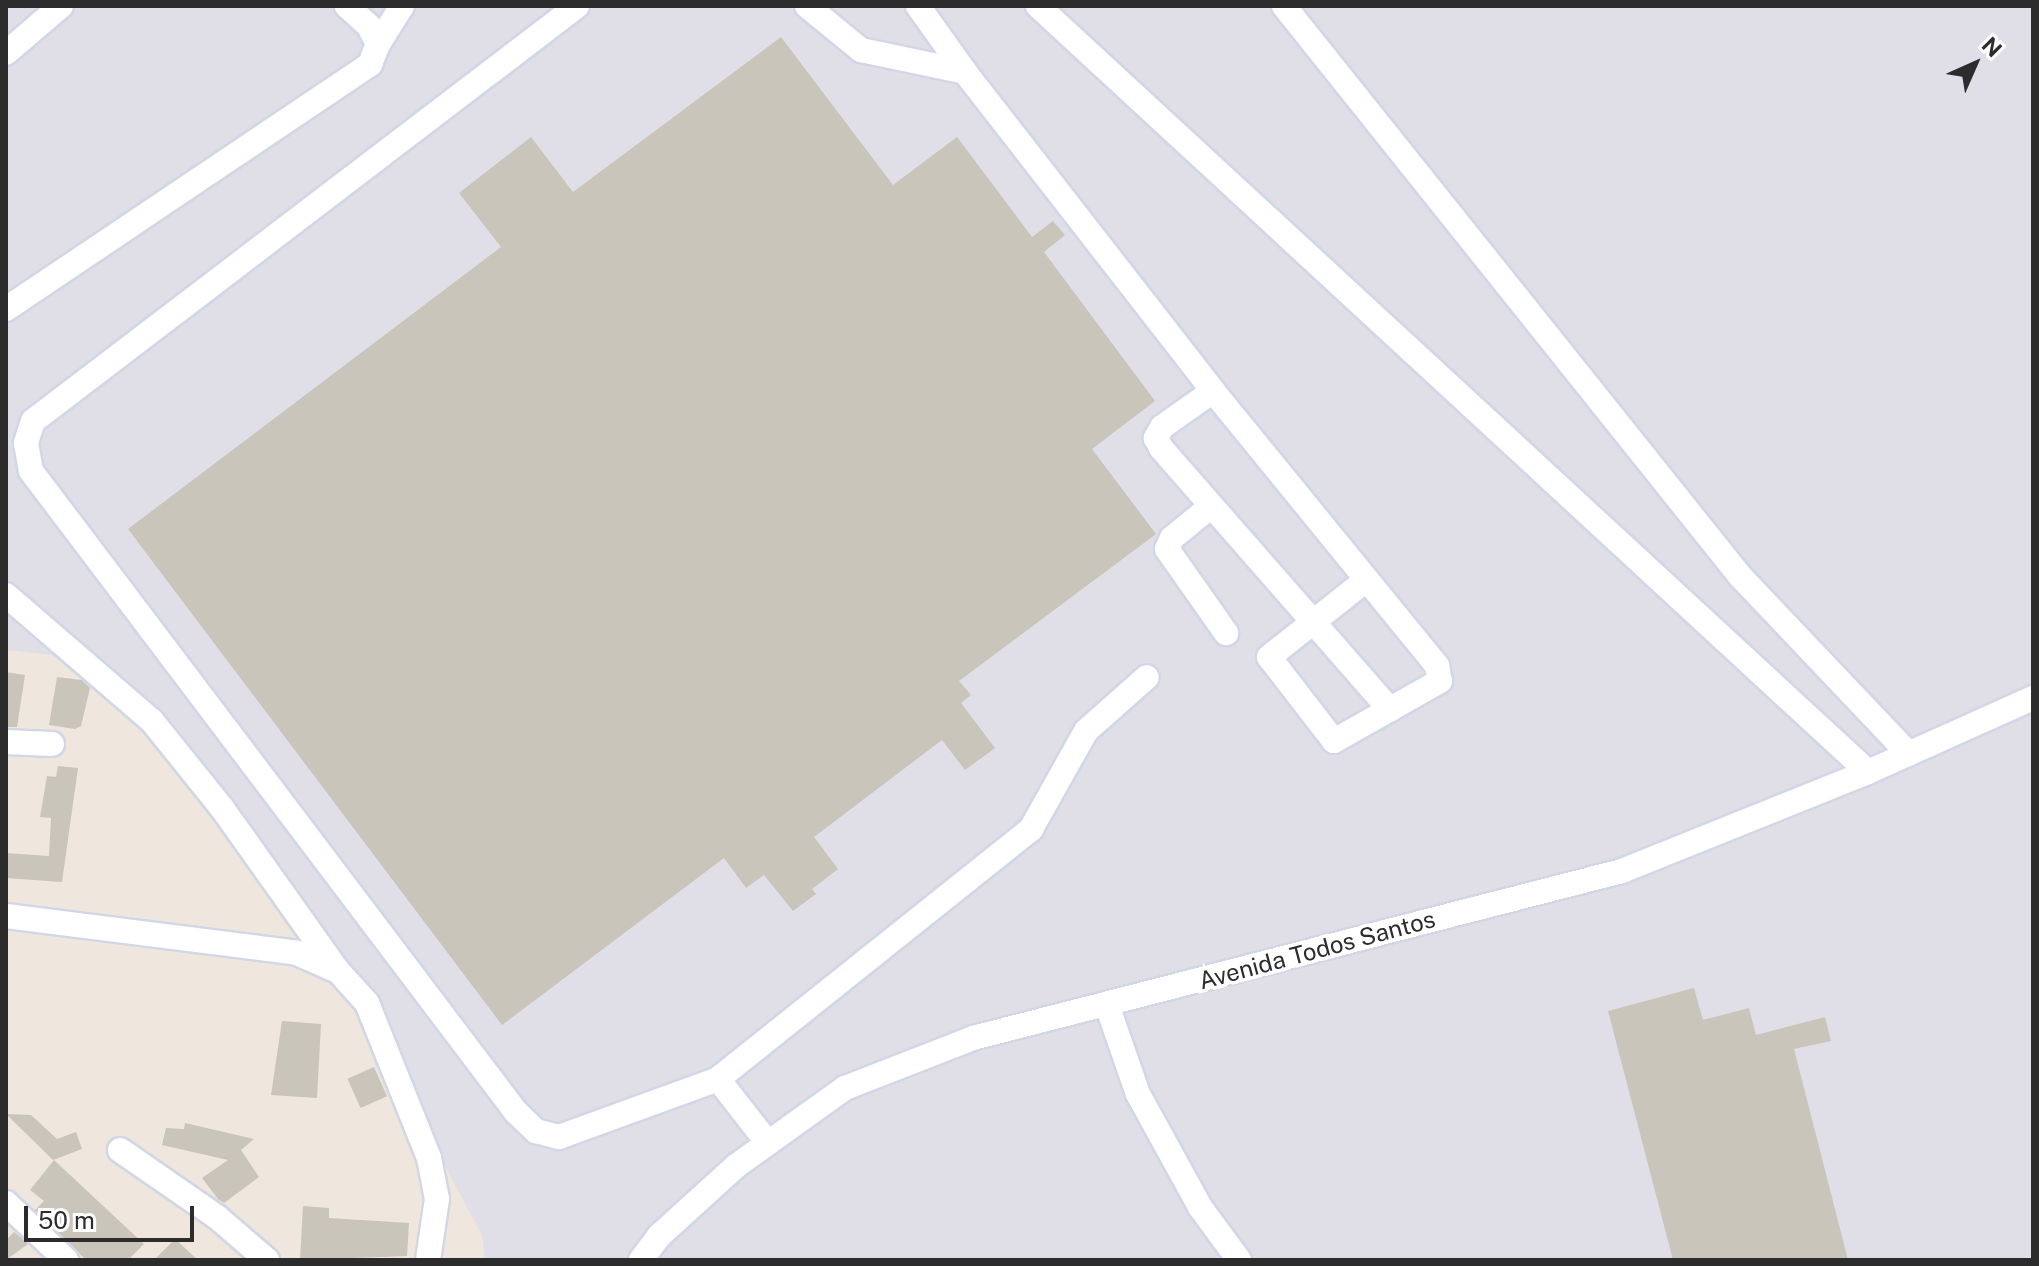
<!DOCTYPE html>
<html>
<head>
<meta charset="utf-8">
<style>
	body { margin:0 }
	#map { position:relative; width:2039px; height:1266px; overflow:hidden; background:#efe6dd; font-family:"Public Sans",sans-serif }
	div>[style] { position:absolute }
	.industrial>* { inset:0; background:#e0dee7 }
	.building>* { inset:0; background:#c9c5bb; transform-origin:0 0 }
	.roads { filter:drop-shadow(2px 0 #d2d7e6) drop-shadow(-2px 0 #d2d7e6) drop-shadow(0 2px #d2d7e6) drop-shadow(0 -2px #d2d7e6) }
	.minor>* { height:24px; margin:-12px; padding:0 12px; transform-origin:12px; border-radius:12px; background:#fff }
	span { translate:-50% -50%; white-space:nowrap; text-align:center; line-height:1.15; -webkit-text-stroke:7px #fff; paint-order:stroke }
	.street-label { font-size:24px; color:#2c2c2c }
	.frame { position:absolute; inset:0; border:8px solid #2c2c2c; pointer-events:none }
	.north { position:absolute; left:1935px; top:24px; width:80px; height:80px; -webkit-text-stroke:6px #fff; paint-order:stroke; rotate:45deg; font-size:22px; font-weight:700; line-height:32px; text-align:center; color:#2c2c2c }
	.north::after { content:''; display:block; margin:auto; width:28px; height:36px; background:#2c2c2c; clip-path:polygon(50% 0,100% 100%,50% 72%,0 100%) }
	.scale { position:absolute; left:24px; top:1206px; width:170px; height:36px; box-sizing:border-box; border:4px solid #2c2c2c; border-top:0; padding-left:10px; font-size:24px; line-height:28px; white-space:nowrap; color:#2c2c2c; -webkit-text-stroke:6px #fff; paint-order:stroke }
</style>
</head>
<body>
<div id="map">
	<div class="industrial">
		<i style="clip-path:polygon(6px 6px,2033px 6px,2033px 1260px,485px 1260px,482px 1235px,346px 983px,100px 660px,6px 650px)"></i>
	</div>
	<div class="building">
		<i style="clip-path:polygon(781px 37px,893px 185px,957px 137px,1032px 237px,1053px 221px,1065px 235px,1044px 252px,1155px 401px,1092px 449px,1156px 534px,959px 681px,971px 695px,961px 703px,995px 748px,965px 770px,942px 740px,814px 837px,838px 869px,812px 889px,816px 894px,793px 911px,764px 875px,746px 888px,724px 858px,502px 1025px,128px 529px,501px 247px,459px 193px,531px 137px,573px 192px)"></i>
		<i style="clip-path:polygon(6px 672px,25px 675px,17px 727px,6px 727px)"></i>
		<i style="clip-path:polygon(57px 677px,82px 680px,90px 688px,81px 726px,75px 729px,49px 725px)"></i>
		<i style="clip-path:polygon(58px 766px,78px 768px,62px 882px,6px 878px,6px 853px,49px 856px,51px 818px,40px 817px,47px 776px,56px 777px)"></i>
		<i style="clip-path:polygon(1694px 988px,1703px 1020px,1749px 1008px,1756px 1035px,1825px 1017px,1831px 1041px,1794px 1049px,1848px 1260px,1673px 1260px,1608px 1011px)"></i>
		<i style="clip-path:polygon(282px 1021px,321px 1024px,317px 1098px,271px 1095px)"></i>
		<i style="left:374px;top:1067px;width:32px;height:29px;rotate:66deg"></i>
		<i style="clip-path:polygon(6px 1114px,31px 1115px,57px 1139px,76px 1132px,82px 1149px,53px 1160px)"></i>
		<i style="clip-path:polygon(185px 1123px,254px 1139px,241px 1150px,259px 1177px,224px 1203px,218px 1199px,202px 1178px,228px 1160px,162px 1145px,166px 1128px,184px 1129px)"></i>
		<i style="clip-path:polygon(54px 1160px,144px 1244px,128px 1260px,86px 1260px,35px 1210px,44px 1201px,30px 1190px)"></i>
		<i style="clip-path:polygon(303px 1206px,329px 1208px,329px 1218px,409px 1223px,407px 1256px,300px 1260px)"></i>
		<i style="clip-path:polygon(14px 1232px,28px 1244px,6px 1260px,6px 1240px)"></i>
		<i style="clip-path:polygon(175px 1239px,198px 1260px,154px 1260px)"></i>
	</div>
	<div class="roads">
		<div class="minor">
			<i style="left:577px;top:6px;width:684px;rotate:142.66deg"></i>
			<i style="left:33px;top:421px;width:23px;rotate:108deg"></i>
			<i style="left:26px;top:443px;width:28px;rotate:80deg"></i>
			<i style="left:31px;top:471px;width:804px;rotate:52.89deg"></i>
			<i style="left:516px;top:1112px;width:28px;rotate:44deg"></i>
			<i style="left:536px;top:1131px;width:24px;rotate:15deg"></i>
			<i style="left:559px;top:1137px;width:169px;rotate:-20deg"></i>
			<i style="left:718px;top:1079px;width:401px;rotate:-38.6deg"></i>
			<i style="left:1031px;top:829px;width:112px;rotate:-60.7deg"></i>
			<i style="left:1086px;top:731px;width:81px;rotate:-41.5deg"></i>
			<i style="left:807px;top:6px;width:70px;rotate:39.2deg"></i>
			<i style="left:861px;top:50px;width:106px;rotate:11.9deg"></i>
			<i style="left:965px;top:72px;width:404px;rotate:52.1deg"></i>
			<i style="left:1213px;top:391px;width:355px;rotate:50.8deg"></i>
			<i style="left:1437px;top:666px;width:15px;rotate:79deg"></i>
			<i style="left:1440px;top:681px;width:122px;rotate:150.5deg"></i>
			<i style="left:1334px;top:741px;width:106px;rotate:-127.7deg"></i>
			<i style="left:1269px;top:657px;width:122px;rotate:-38.4deg"></i>
			<i style="left:918px;top:6px;width:81px;rotate:54.5deg"></i>
			<i style="left:1038px;top:6px;width:1129px;rotate:42.7deg"></i>
			<i style="left:1284px;top:6px;width:730px;rotate:51.34deg"></i>
			<i style="left:1740px;top:576px;width:245px;rotate:46.5deg"></i>
			<i style="left:378px;top:44px;width:45px;rotate:-57.7deg"></i>
			<i style="left:6px;top:53px;width:72px;rotate:-40.5deg"></i>
			<i style="left:6px;top:309px;width:439px;rotate:-33.9deg"></i>
			<i style="left:370px;top:64px;width:22px;rotate:-68deg"></i>
			<i style="left:378px;top:44px;width:20px;rotate:-117deg"></i>
			<i style="left:369px;top:26px;width:30px;rotate:-138deg"></i>
			<i style="left:1213px;top:391px;width:62px;rotate:144.8deg"></i>
			<i style="left:1162px;top:427px;width:13px;rotate:119deg"></i>
			<i style="left:1156px;top:438px;width:11px;rotate:63deg"></i>
			<i style="left:1161px;top:448px;width:348px;rotate:48.8deg"></i>
			<i style="left:1210px;top:507px;width:49px;rotate:140.8deg"></i>
			<i style="left:1172px;top:538px;width:12px;rotate:114deg"></i>
			<i style="left:1167px;top:549px;width:103px;rotate:54.9deg"></i>
			<i style="left:6px;top:595px;width:193px;rotate:40.8deg"></i>
			<i style="left:152px;top:721px;width:112px;rotate:51.2deg"></i>
			<i style="left:222px;top:808px;width:200px;rotate:54.6deg"></i>
			<i style="left:338px;top:971px;width:43px;rotate:47.8deg"></i>
			<i style="left:367px;top:1003px;width:167px;rotate:68.2deg"></i>
			<i style="left:429px;top:1158px;width:42px;rotate:79deg"></i>
			<i style="left:437px;top:1199px;width:62px;rotate:98.4deg"></i>
			<i style="left:6px;top:742px;width:46px;rotate:2.5deg"></i>
			<i style="left:6px;top:916px;width:293px;rotate:7.2deg"></i>
			<i style="left:297px;top:953px;width:42px;rotate:24.1deg"></i>
			<i style="left:1107px;top:1005px;width:94px;rotate:70.8deg"></i>
			<i style="left:1138px;top:1094px;width:129px;rotate:61.2deg"></i>
			<i style="left:1200px;top:1207px;width:66px;rotate:53.7deg"></i>
			<i style="left:718px;top:1079px;width:81px;rotate:52deg"></i>
			<i style="left:120px;top:1150px;width:118px;rotate:34.6deg"></i>
			<i style="left:217px;top:1217px;width:66px;rotate:40.7deg"></i>
			<i style="left:6px;top:1203px;width:83px;rotate:43.5deg"></i>
			<i style="left:641px;top:1260px;width:30px;rotate:-53deg"></i>
			<i style="left:659px;top:1236px;width:104px;rotate:-42.3deg"></i>
			<i style="left:736px;top:1166px;width:134px;rotate:-35.6deg"></i>
			<i style="left:845px;top:1088px;width:137px;rotate:-21.3deg"></i>
			<i style="left:973px;top:1038px;width:670px;rotate:-14.43deg"></i>
			<i style="left:1622px;top:871px;width:265px;rotate:-21.9deg"></i>
			<i style="left:1868px;top:772px;width:181px;rotate:-24.2deg"></i>
		</div>
	</div>
	<div class="street-label">
		<span style="left:1317px;top:950px;rotate:-15deg">Avenida Todos Santos</span>
	</div>
	<div class="frame"></div>
	<div class="north">N</div>
	<div class="scale">50 m</div>
</div>
</body>
</html>
